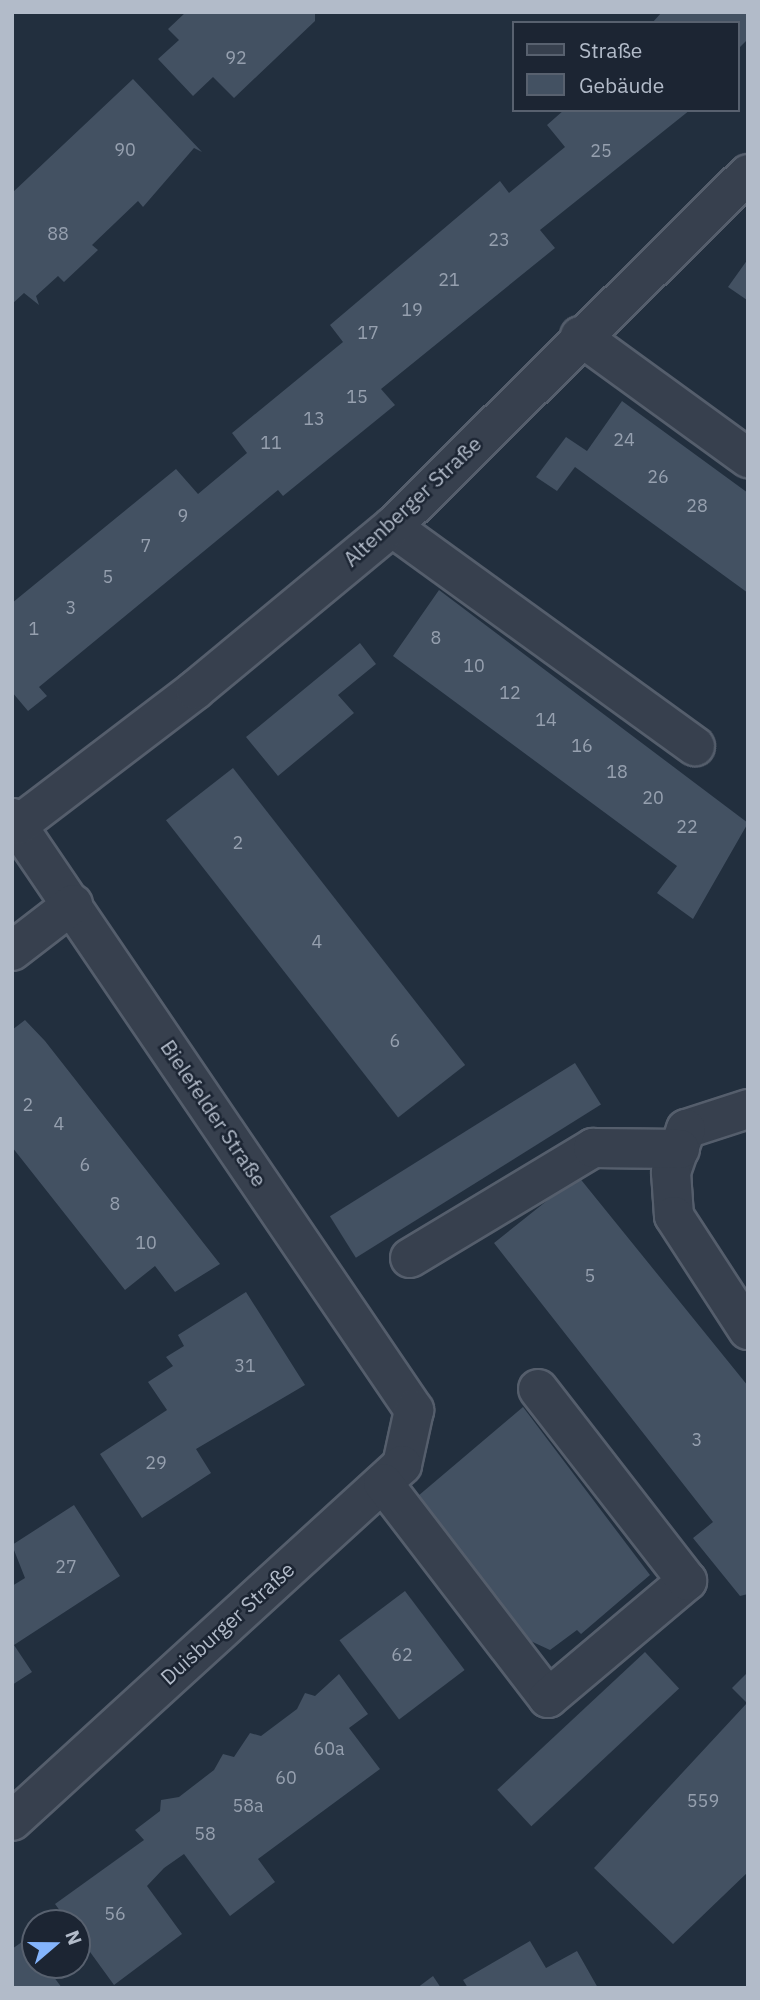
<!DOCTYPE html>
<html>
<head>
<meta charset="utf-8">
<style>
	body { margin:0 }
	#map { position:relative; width:760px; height:2000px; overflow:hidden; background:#222f3e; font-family:"IBM Plex Sans",sans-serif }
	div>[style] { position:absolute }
	.building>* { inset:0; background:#435162; transform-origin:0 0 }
	.roads { filter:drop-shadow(2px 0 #555e6c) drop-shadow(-2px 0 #555e6c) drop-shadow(0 2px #555e6c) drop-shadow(0 -2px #555e6c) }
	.minor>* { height:38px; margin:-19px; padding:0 19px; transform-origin:19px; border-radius:19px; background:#37404e }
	span { translate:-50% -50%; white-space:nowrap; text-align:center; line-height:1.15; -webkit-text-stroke:5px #1c2533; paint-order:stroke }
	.number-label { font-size:18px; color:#96a0af }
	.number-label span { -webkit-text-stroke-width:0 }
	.street-label { font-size:21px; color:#b2bbc9 }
	.frame { position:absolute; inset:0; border:14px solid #b2bbc9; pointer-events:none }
	.legend { position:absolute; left:512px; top:21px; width:228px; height:91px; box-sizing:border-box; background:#1c2533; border:2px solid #58616f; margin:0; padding:9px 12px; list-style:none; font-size:21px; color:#b2bbc9 }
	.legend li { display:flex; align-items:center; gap:14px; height:35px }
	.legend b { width:35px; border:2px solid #58616f }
	.north { position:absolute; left:21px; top:1909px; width:70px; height:70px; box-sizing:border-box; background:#1c2533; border:2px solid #58616f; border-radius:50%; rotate:70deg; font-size:19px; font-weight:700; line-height:28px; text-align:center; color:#b2bbc9 }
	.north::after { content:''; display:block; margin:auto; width:24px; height:32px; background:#84b4fc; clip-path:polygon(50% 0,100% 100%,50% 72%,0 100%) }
</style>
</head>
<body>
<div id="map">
	<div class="building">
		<i style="clip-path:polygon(186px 12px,315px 12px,315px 21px,234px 98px,213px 77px,193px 96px,158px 59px,179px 40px,168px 29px)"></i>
		<i style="clip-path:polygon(662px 12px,748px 12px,748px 39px,737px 50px,737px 23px,652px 23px)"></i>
		<i style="clip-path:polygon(133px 79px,202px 152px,194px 148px,143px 207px,138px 201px,92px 245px,98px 250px,64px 282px,58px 276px,36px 296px,39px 305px,24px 293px,12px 304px,12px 193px)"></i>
		<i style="clip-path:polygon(564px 110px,690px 110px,540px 230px,555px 248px,381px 389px,395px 405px,283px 496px,278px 490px,39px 687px,47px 696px,28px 711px,12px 692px,12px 603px,176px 469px,198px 494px,247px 453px,232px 433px,343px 342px,330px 325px,500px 181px,509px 193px,565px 147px,547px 125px)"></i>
		<i style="clip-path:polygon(748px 259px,748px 299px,747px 300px,728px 287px)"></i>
		<i style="clip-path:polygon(622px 401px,748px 493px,748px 593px,575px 467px,557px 491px,536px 477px,566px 437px,587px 451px)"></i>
		<i style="clip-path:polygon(439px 590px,748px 823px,693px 919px,657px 893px,677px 866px,393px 656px)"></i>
		<i style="clip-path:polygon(360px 643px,376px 664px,338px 695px,354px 713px,278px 776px,246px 737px)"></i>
		<i style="left:233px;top:768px;width:377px;height:85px;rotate:52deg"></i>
		<i style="clip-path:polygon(25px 1020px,45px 1041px,220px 1264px,175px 1292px,155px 1266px,125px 1290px,12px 1147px,12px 1030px)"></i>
		<i style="left:575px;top:1063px;width:49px;height:289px;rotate:58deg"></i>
		<i style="clip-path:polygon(578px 1176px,748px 1386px,748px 1594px,740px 1596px,693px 1538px,713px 1522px,494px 1243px)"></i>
		<i style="clip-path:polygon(246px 1292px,305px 1385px,196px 1449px,211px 1473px,142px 1518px,100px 1454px,167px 1410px,148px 1382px,173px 1366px,166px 1357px,184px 1346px,178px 1335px)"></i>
		<i style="clip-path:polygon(523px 1407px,650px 1575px,581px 1634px,577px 1630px,550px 1650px,524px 1638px,418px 1496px)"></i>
		<i style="clip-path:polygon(74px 1505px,120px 1576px,14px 1645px,32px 1672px,12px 1685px,12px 1586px,25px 1578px,12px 1545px)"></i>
		<i style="left:405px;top:1591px;width:99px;height:82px;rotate:53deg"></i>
		<i style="left:645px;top:1652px;width:50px;height:202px;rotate:47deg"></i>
		<i style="clip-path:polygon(748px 1672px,748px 1872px,673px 1944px,594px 1868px,747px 1703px,732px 1688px)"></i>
		<i style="clip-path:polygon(339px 1674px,368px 1714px,349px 1728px,380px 1769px,258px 1859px,275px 1882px,230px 1916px,184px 1854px,164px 1868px,147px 1886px,182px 1934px,114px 1985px,77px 1934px,77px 1923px,69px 1923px,55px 1904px,144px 1840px,135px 1830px,160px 1811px,161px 1800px,179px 1797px,214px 1770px,223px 1754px,234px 1757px,250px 1733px,261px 1736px,297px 1709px,305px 1693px,315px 1696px)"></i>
		<i style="clip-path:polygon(26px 1939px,35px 1965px,45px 1965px,62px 1988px,12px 1988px,12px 1949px)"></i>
		<i style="clip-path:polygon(530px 1941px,546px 1968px,577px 1951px,598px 1988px,468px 1988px,463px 1980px)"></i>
		<i style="clip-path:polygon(433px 1976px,441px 1988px,417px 1988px)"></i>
	</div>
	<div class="roads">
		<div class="minor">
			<i style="left:580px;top:336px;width:208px;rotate:36deg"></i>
			<i style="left:392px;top:527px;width:374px;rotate:35.9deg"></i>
			<i style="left:12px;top:818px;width:716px;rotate:55.82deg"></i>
			<i style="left:414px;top:1410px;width:56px;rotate:102.3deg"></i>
			<i style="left:402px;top:1465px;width:528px;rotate:137.61deg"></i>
			<i style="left:18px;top:825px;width:223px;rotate:-37.3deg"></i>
			<i style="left:195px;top:690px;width:256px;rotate:-39.6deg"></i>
			<i style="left:392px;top:527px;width:501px;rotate:-44.76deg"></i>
			<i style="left:12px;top:951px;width:77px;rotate:-37.6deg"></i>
			<i style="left:748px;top:1109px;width:65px;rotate:162.1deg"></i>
			<i style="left:686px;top:1129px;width:46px;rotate:109.2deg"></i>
			<i style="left:671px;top:1172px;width:44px;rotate:86.1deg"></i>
			<i style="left:674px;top:1216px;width:136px;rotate:57deg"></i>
			<i style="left:410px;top:1258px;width:214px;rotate:-31deg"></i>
			<i style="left:593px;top:1148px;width:87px;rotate:0.7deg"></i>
			<i style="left:383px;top:1483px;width:271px;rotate:52.5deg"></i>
			<i style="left:548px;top:1698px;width:182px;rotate:-40.1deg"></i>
			<i style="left:687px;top:1581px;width:243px;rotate:-127.8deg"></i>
		</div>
	</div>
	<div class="number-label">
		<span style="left:236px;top:58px">92</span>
		<span style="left:125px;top:150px">90</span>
		<span style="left:601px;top:151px">25</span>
		<span style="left:58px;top:234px">88</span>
		<span style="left:499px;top:240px">23</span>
		<span style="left:449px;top:280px">21</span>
		<span style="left:412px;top:310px">19</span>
		<span style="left:368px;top:333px">17</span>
		<span style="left:357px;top:397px">15</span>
		<span style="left:314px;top:419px">13</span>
		<span style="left:624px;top:440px">24</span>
		<span style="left:271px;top:443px">11</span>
		<span style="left:658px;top:477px">26</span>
		<span style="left:697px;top:506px">28</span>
		<span style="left:183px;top:516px">9</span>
		<span style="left:146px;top:546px">7</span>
		<span style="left:108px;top:577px">5</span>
		<span style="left:71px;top:608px">3</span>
		<span style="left:34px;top:629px">1</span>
		<span style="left:436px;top:638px">8</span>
		<span style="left:474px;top:666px">10</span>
		<span style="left:510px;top:693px">12</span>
		<span style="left:546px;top:720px">14</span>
		<span style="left:582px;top:746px">16</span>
		<span style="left:617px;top:772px">18</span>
		<span style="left:653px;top:798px">20</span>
		<span style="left:687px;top:827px">22</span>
		<span style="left:238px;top:843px">2</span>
		<span style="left:317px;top:942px">4</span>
		<span style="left:395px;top:1041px">6</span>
		<span style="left:28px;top:1105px">2</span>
		<span style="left:59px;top:1124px">4</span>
		<span style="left:85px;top:1165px">6</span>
		<span style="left:115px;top:1204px">8</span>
		<span style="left:146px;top:1243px">10</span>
		<span style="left:590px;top:1276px">5</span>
		<span style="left:245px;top:1366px">31</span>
		<span style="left:697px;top:1440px">3</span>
		<span style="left:156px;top:1463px">29</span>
		<span style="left:66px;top:1567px">27</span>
		<span style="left:402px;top:1655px">62</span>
		<span style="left:329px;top:1749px">60a</span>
		<span style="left:286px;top:1778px">60</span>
		<span style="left:703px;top:1801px">559</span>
		<span style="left:248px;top:1806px">58a</span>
		<span style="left:205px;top:1834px">58</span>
		<span style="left:115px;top:1914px">56</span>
	</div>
	<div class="street-label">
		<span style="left:412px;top:501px;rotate:-43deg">Altenberger Straße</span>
		<span style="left:214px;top:1113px;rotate:56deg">Bielefelder Straße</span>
		<span style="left:227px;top:1623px;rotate:-42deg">Duisburger Straße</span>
	</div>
	<div class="frame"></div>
	<ul class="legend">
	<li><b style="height:9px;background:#37404e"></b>Straße</li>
	<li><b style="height:19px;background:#435162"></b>Gebäude</li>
	</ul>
	<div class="north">N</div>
</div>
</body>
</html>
